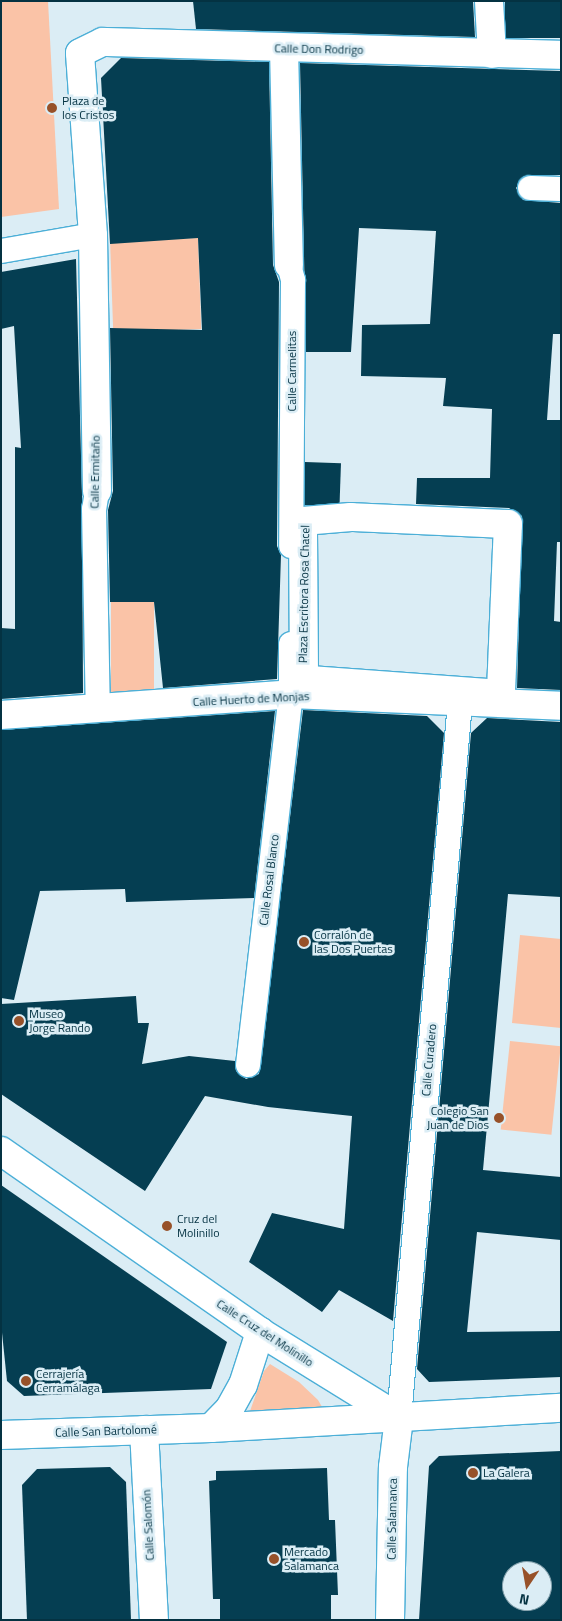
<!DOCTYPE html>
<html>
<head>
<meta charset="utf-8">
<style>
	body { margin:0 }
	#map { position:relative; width:562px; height:1621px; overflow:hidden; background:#dbedf5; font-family:"Titillium Web",sans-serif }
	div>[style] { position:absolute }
	.green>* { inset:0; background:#fac3a7; transform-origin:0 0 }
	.building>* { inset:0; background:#053e52; transform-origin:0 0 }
	.roads { filter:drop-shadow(1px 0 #4cafd7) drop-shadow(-1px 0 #4cafd7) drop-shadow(0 1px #4cafd7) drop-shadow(0 -1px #4cafd7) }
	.service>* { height:24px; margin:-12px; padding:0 12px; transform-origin:12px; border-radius:12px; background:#fff }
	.pedestrian>* { height:28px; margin:-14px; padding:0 14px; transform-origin:14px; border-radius:14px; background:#fff }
	.minor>* { height:28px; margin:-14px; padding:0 14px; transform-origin:14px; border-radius:14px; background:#fff }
	.secondary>* { height:28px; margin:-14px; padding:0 14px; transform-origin:14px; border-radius:14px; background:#fff }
	.dots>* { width:14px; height:14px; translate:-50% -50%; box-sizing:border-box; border:2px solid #dbedf5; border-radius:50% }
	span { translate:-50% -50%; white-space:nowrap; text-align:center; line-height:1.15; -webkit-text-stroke:5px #dbedf5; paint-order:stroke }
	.street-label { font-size:12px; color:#043242 }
	.poi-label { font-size:12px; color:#043242 }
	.left { translate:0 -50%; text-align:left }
	.right { translate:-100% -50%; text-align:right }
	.frame { position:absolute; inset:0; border:2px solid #043242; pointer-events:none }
	.north { position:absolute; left:502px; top:1561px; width:50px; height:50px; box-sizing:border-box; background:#dbedf5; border:1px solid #85a2ad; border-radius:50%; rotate:192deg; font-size:14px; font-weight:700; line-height:20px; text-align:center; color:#043242 }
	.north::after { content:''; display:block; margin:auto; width:18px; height:22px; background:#975129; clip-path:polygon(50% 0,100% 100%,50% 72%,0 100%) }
</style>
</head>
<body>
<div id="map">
	<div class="green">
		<i style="clip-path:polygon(1px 1px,48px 1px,59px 209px,1px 217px)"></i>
		<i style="left:198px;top:238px;width:91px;height:88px;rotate:88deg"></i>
		<i style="left:111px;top:602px;width:43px;height:93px"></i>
		<i style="clip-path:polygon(520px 935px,561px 939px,561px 1028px,512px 1023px)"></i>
		<i style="left:510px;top:1041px;width:51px;height:89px;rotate:6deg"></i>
		<i style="clip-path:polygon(270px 1364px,299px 1382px,318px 1400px,325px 1412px,249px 1414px,264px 1371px)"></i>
	</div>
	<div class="building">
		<i style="clip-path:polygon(193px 1px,473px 1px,475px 37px,196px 29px)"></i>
		<i style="left:505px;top:1px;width:56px;height:37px"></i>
		<i style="clip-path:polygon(121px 58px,269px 62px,273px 265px,279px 282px,277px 546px,281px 555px,277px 679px,163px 688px,154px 602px,110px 602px,108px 510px,113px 491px,110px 328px,202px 330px,198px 238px,110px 244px,101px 78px)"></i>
		<i style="clip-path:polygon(300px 63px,561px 71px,561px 175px,524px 176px,516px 188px,523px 200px,561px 203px,561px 334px,553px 334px,547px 420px,561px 420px,561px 542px,557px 542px,554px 621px,561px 622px,561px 690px,517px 688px,522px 516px,509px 508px,416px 504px,417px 478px,490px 478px,492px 409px,443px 406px,446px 378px,361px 376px,362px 325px,430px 324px,436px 231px,359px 228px,351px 352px,306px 352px)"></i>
		<i style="clip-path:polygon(76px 259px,82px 495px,83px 693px,1px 699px,1px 628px,15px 629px,15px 447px,21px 448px,14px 326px,1px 329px,1px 272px)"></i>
		<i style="left:305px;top:462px;width:36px;height:43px;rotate:2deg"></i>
		<i style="clip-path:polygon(303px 710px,427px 716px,444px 733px,393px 1321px,339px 1290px,322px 1312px,249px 1262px,272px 1213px,344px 1229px,352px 1116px,268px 1107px,205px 1096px,145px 1191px,1px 1094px,1px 1004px,136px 996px,138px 1023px,149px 1023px,142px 1064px,189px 1056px,235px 1061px,236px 1071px,246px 1079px,259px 1074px)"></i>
		<i style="clip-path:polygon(275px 711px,254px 898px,126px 902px,125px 889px,40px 891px,14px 1000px,1px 998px,1px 730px)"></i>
		<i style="clip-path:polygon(487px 718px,561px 722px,561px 897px,508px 894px,483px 1170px,561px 1177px,561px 1240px,477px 1232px,467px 1332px,561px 1331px,561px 1377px,429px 1382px,417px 1369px,471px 733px)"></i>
		<i style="clip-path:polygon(1px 1185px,227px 1342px,211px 1389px,24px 1396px,7px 1381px,1px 1323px)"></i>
		<i style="clip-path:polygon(evenodd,561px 1451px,561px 1620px,419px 1620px,429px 1466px,439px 1456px,561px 1451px,512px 1571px,542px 1571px,542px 1601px,512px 1601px,512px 1571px)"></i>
		<i style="clip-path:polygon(110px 1467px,126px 1482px,131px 1620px,27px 1620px,22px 1485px,37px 1469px)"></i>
		<i style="clip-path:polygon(327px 1468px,329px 1520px,335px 1520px,338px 1595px,331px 1595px,331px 1620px,220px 1620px,220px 1599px,213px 1599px,209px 1481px,216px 1480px,216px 1471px)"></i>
	</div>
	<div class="roads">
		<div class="service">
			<i style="left:530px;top:188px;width:31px;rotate:2deg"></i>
			<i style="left:1px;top:251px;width:93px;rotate:-9.9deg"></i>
			<i style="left:289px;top:265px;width:16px;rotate:75deg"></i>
			<i style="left:293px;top:280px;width:266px;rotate:90.4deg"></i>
			<i style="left:97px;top:491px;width:18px;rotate:99deg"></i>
			<i style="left:94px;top:509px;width:200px;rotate:88.9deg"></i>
			<i style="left:248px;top:1065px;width:373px;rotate:-83.4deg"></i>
			<i style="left:291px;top:694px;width:50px;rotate:-90deg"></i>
			<i style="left:399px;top:1418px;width:719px;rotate:-85.13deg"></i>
		</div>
		<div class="pedestrian">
			<i style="left:351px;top:517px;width:157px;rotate:2.6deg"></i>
			<i style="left:508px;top:524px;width:170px;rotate:92.4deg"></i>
			<i style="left:501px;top:694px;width:192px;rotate:-175.8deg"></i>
			<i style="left:310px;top:680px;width:8px;rotate:-135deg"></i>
			<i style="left:304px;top:674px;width:153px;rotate:-90.4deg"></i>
			<i style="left:303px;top:521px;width:48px;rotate:-4.8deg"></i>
		</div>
		<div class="minor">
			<i style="left:489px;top:1px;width:53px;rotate:86.8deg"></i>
			<i style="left:284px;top:48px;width:217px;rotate:88.7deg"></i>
			<i style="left:97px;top:491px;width:256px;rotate:-90.9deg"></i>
			<i style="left:93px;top:235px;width:182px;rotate:-94.1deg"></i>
			<i style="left:80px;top:53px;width:25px;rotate:-26deg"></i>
			<i style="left:103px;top:42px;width:458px;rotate:1.6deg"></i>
			<i style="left:1px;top:715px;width:291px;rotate:-4.1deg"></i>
			<i style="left:291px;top:694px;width:270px;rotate:2.5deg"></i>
			<i style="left:211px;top:1428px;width:28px;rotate:-46deg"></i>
			<i style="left:230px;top:1408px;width:26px;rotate:-61deg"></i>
			<i style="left:243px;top:1385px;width:56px;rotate:-72.2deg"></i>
			<i style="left:144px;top:1430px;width:190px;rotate:87deg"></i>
			<i style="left:390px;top:1620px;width:153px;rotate:-88.9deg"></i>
			<i style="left:393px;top:1467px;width:49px;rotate:-83deg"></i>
		</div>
		<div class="secondary">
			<i style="left:1px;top:1151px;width:316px;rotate:34.9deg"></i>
			<i style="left:260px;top:1332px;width:163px;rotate:31.7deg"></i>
			<i style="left:1px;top:1435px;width:210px;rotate:-1.9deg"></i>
			<i style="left:211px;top:1428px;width:351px;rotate:-3.3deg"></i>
		</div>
	</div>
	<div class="dots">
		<i style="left:52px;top:108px;background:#975129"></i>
		<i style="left:304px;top:942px;background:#975129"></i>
		<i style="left:19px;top:1021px;background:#975129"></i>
		<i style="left:499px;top:1118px;background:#975129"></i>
		<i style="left:167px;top:1226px;background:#975129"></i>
		<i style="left:26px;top:1381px;background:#975129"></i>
		<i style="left:473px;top:1473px;background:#975129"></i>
		<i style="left:274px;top:1559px;background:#975129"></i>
	</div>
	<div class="street-label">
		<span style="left:319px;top:49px;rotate:1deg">Calle Don Rodrigo</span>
		<span style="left:292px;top:371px;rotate:-90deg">Calle Carmelitas</span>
		<span style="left:95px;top:472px;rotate:-89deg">Calle Ermitaño</span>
		<span style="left:304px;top:594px;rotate:-89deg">Plaza Escritora Rosa Chacel</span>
		<span style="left:251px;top:699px;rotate:-3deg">Calle Huerto de Monjas</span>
		<span style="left:269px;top:880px;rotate:-83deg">Calle Rosal Blanco</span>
		<span style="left:429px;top:1060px;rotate:-85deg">Calle Curadero</span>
		<span style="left:265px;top:1333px;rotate:33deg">Calle Cruz del Molinillo</span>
		<span style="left:106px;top:1431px;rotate:-2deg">Calle San Bartolomé</span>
		<span style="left:392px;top:1519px;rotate:-89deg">Calle Salamanca</span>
		<span style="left:148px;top:1525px;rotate:-93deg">Calle Salomón</span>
	</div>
	<div class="poi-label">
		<span class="left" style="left:62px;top:108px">Plaza de<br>los Cristos</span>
		<span class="left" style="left:314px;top:942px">Corralón de<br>las Dos Puertas</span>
		<span class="left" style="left:29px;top:1021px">Museo<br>Jorge Rando</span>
		<span class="right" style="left:489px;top:1118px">Colegio San<br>Juan de Dios</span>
		<span class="left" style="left:177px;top:1226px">Cruz del<br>Molinillo</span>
		<span class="left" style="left:36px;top:1381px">Cerrajería<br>Cerramálaga</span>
		<span class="left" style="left:483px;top:1473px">La Galera</span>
		<span class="left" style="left:284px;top:1559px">Mercado<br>Salamanca</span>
	</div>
	<div class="frame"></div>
	<div class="north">N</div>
</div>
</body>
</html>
